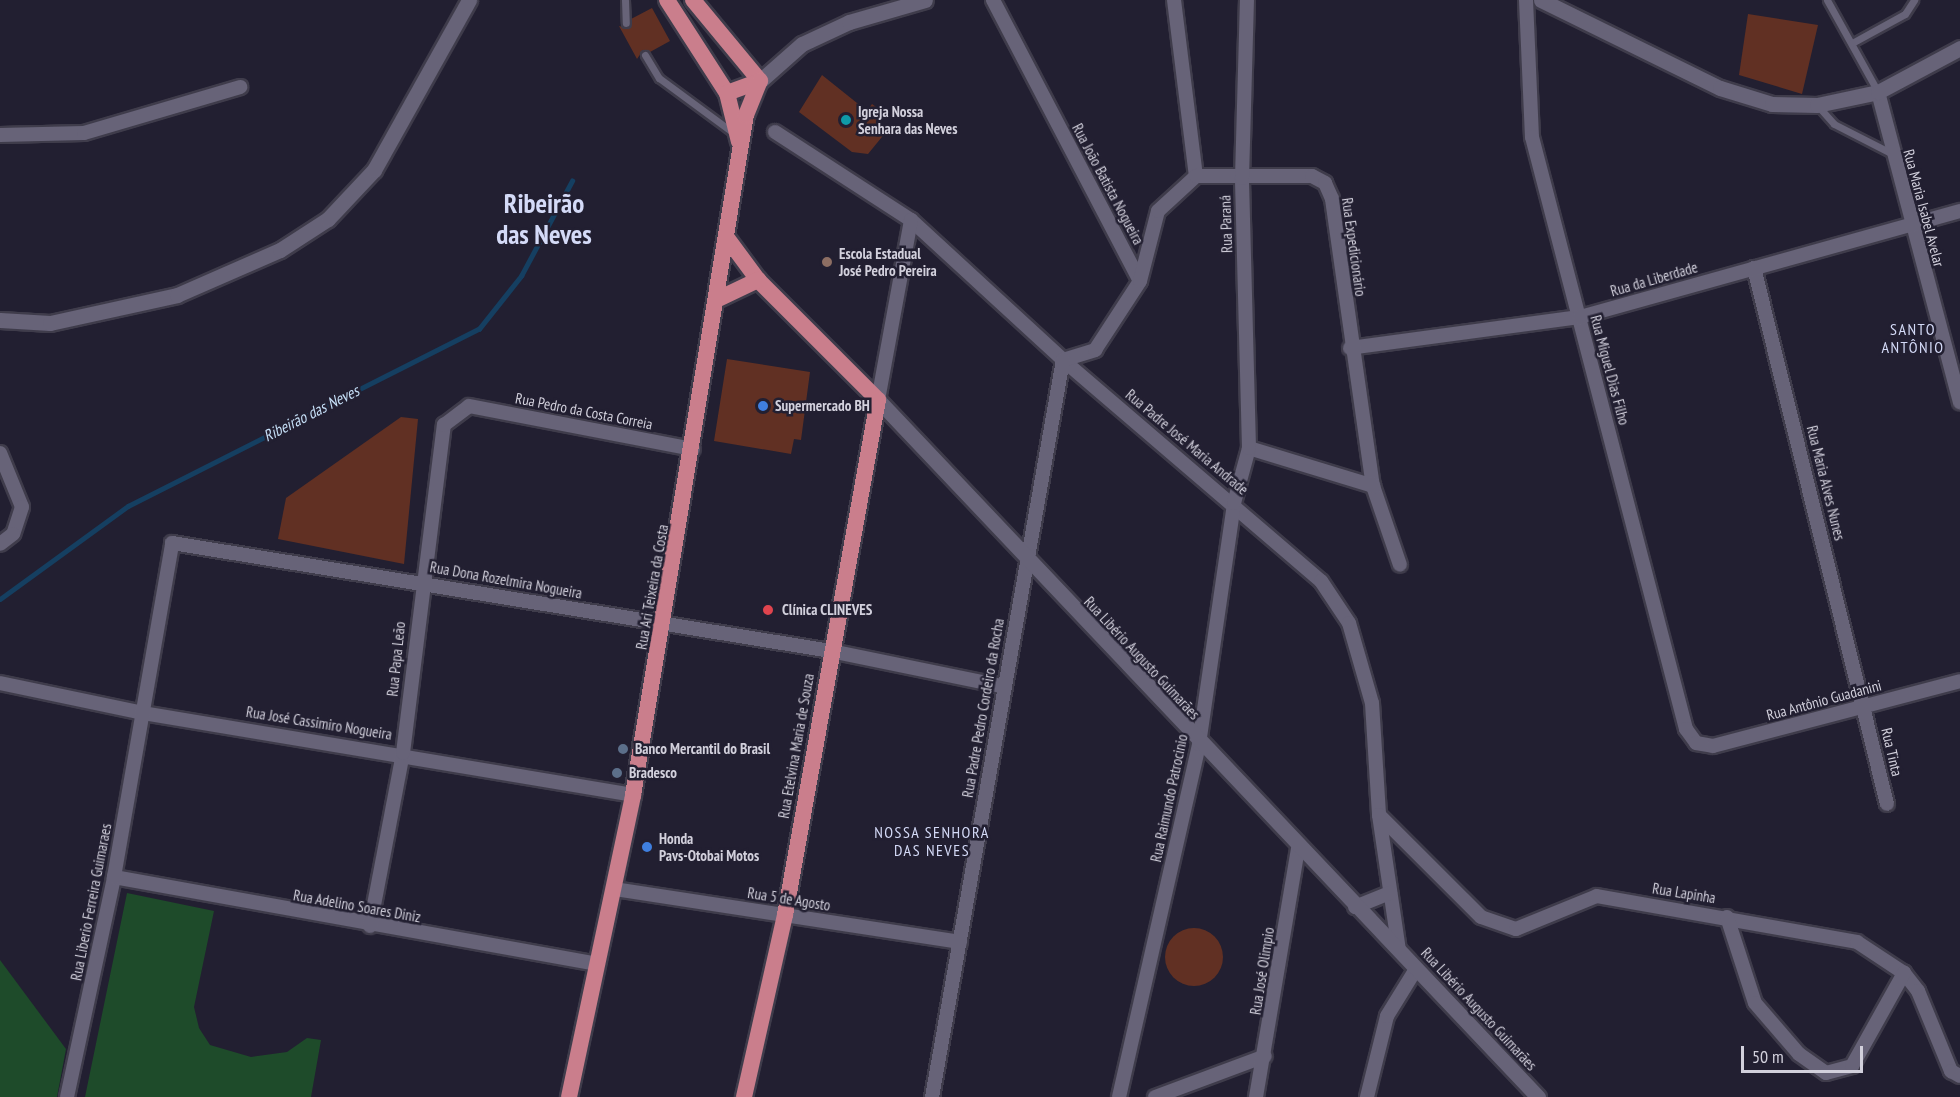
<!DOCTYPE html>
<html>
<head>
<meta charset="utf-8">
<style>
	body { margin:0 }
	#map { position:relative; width:1960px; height:1097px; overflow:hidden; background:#221f31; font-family:"PT Sans Narrow",sans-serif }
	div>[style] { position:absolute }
	.green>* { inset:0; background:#1e4b2a }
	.stream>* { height:4.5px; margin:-2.25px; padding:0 2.25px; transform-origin:2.25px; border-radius:2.25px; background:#153f61 }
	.building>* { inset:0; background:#613023 }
	.round { border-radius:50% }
	.roads { filter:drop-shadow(2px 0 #3f3c4b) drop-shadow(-2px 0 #3f3c4b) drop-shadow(0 2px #3f3c4b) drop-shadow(0 -2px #3f3c4b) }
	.service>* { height:7px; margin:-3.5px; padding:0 3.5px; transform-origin:3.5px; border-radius:3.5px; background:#676378 }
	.minor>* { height:14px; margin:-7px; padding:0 7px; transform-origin:7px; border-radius:7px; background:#676378 }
	.tertiary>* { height:15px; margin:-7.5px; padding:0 7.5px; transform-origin:7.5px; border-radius:7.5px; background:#676378 }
	.trunk>* { height:16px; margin:-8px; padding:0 8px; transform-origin:8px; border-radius:8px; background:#ca7e8c }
	.dots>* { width:16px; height:16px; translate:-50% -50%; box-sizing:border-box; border:3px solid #221f31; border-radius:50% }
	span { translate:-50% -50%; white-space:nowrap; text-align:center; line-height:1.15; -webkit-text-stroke:5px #221f31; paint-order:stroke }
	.poi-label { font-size:15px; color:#d2d0dc; font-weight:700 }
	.left { translate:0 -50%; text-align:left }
	.street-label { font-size:15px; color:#d2d0dc }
	.neighbourhood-label { font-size:16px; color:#d4daf7; letter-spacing:1.5px }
	.water-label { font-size:16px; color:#c5def6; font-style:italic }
	.town-label { font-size:27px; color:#d4daf7; font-weight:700 }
	.scale { position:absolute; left:1741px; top:1046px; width:122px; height:27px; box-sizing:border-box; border:3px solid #d2d0dc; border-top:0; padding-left:8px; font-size:18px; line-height:21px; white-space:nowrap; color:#d2d0dc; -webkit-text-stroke:4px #221f31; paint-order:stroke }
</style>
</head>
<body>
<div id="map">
	<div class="green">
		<i style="clip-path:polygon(127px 893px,214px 911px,194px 1007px,199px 1028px,210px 1045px,251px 1057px,287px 1052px,307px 1038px,321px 1040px,311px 1097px,85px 1097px)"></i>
		<i style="clip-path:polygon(0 960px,66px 1049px,57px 1097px,0 1097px)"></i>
	</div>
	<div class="stream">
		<i style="left:0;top:599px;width:158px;rotate:-36deg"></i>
		<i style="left:128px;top:506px;width:393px;rotate:-26.8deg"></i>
		<i style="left:479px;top:329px;width:68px;rotate:-51.6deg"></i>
		<i style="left:521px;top:276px;width:108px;rotate:-61.8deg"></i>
	</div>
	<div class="building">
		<i style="clip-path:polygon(652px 8px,670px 41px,650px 52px,643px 50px,637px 59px,619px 26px,628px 28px,631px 19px)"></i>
		<i style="clip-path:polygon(1748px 14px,1818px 25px,1802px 94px,1739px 75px)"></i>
		<i style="clip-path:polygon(822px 75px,867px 111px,872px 104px,887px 115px,877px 125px,886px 132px,868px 154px,852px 152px,799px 112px)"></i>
		<i style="clip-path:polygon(727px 359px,810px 372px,801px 440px,794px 439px,791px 454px,714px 441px)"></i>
		<i style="clip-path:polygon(401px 417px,418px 419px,404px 564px,278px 539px,286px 498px)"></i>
		<i class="round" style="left:1165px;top:928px;width:58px;height:58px"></i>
	</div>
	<div class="roads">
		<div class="service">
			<i style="left:625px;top:0;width:23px;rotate:88deg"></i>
			<i style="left:1827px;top:0;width:105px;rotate:61deg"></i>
			<i style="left:1852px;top:43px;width:60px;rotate:-28.7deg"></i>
			<i style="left:1905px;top:14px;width:17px;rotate:-57deg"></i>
			<i style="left:645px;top:55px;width:27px;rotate:59deg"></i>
			<i style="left:659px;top:78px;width:94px;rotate:36.4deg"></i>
			<i style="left:1817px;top:105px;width:25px;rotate:48deg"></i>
			<i style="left:1834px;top:124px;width:64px;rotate:27deg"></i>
		</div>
		<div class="minor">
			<i style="left:993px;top:0;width:317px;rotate:62.4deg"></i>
			<i style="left:1174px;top:0;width:177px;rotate:82.9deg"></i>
			<i style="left:1526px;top:0;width:137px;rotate:87.5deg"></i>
			<i style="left:1532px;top:137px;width:612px;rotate:75.42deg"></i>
			<i style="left:1686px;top:729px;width:17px;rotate:54deg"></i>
			<i style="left:1696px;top:743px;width:17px;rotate:10deg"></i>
			<i style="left:1713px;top:746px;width:255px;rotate:-14.7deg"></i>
			<i style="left:1878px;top:92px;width:321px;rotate:75.2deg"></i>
			<i style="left:775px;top:132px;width:162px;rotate:32.9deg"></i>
			<i style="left:911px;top:220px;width:207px;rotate:42.6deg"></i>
			<i style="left:1063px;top:360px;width:340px;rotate:40.6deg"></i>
			<i style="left:1321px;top:581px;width:50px;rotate:56.3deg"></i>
			<i style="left:1349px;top:623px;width:83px;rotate:74deg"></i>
			<i style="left:1372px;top:703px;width:112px;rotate:86.4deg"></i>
			<i style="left:1379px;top:815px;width:136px;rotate:81.6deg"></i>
			<i style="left:0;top:135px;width:84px;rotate:-1.4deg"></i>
			<i style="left:84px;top:133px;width:163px;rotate:-16.4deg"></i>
			<i style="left:1754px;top:268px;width:552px;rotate:76.06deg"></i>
			<i style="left:1350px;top:348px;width:232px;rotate:-7.7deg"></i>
			<i style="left:1580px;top:317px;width:395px;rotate:-15.6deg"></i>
			<i style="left:1063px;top:360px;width:34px;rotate:-17deg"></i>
			<i style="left:1095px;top:350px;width:82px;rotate:-56.9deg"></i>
			<i style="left:1140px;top:281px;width:72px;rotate:-75.6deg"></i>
			<i style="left:1158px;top:211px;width:52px;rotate:-42.6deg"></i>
			<i style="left:1196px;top:176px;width:116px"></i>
			<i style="left:1312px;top:176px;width:15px;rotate:28deg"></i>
			<i style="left:1325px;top:183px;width:17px;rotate:66deg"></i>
			<i style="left:1332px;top:199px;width:290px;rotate:81.9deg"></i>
			<i style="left:1373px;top:486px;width:83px;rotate:71.1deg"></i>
			<i style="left:878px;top:400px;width:183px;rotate:-79.6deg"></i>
			<i style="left:1249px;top:448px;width:130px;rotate:17deg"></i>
			<i style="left:0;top:453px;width:58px;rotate:67.8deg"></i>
			<i style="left:22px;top:507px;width:28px;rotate:108deg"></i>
			<i style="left:13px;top:534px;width:16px;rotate:142deg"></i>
			<i style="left:0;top:683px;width:146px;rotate:11.8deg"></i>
			<i style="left:143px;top:713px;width:497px;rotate:9.5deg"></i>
			<i style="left:1379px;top:815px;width:144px;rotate:45deg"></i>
			<i style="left:1481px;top:917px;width:37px;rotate:19deg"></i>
			<i style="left:1516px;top:929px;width:87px;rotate:-22.2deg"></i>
			<i style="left:1597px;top:896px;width:264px;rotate:10deg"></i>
			<i style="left:1857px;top:942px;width:56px;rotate:33.4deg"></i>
			<i style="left:1904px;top:973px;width:23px;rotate:52deg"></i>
			<i style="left:1918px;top:991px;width:87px;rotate:67.6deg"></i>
			<i style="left:1951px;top:1071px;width:10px;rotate:29deg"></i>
			<i style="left:114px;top:877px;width:490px;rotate:10.2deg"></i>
			<i style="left:614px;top:889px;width:350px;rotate:8.7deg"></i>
			<i style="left:1355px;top:907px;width:38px;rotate:-22deg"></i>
			<i style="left:1727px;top:917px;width:90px;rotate:72deg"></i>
			<i style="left:1755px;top:1003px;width:67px;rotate:49.2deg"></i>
			<i style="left:1799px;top:1054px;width:33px;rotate:35deg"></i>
			<i style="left:1826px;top:1073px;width:27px;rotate:-15deg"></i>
			<i style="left:1852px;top:1066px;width:107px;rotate:-60.8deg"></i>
			<i style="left:370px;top:926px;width:176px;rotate:-79.2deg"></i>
			<i style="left:403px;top:753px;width:331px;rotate:-82.9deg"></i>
			<i style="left:444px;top:425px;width:31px;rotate:-37deg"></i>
			<i style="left:469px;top:406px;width:228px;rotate:10.9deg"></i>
			<i style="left:67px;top:1097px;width:225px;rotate:-77.9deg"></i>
			<i style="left:114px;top:877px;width:339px;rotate:-80.1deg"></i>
			<i style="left:172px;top:543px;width:668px;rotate:9.31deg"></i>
			<i style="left:831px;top:651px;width:175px;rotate:11.6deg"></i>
			<i style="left:932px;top:1097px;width:749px;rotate:-79.92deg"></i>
			<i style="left:1119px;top:1097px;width:362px;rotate:-77.2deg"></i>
			<i style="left:1199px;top:744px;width:244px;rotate:-81.7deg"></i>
			<i style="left:1234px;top:503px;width:57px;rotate:-74.7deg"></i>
			<i style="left:1249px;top:448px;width:270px;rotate:-91.5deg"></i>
			<i style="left:1242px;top:178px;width:178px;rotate:-88.4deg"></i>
			<i style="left:1155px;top:1097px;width:117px;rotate:-20.4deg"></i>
			<i style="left:1256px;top:1097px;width:252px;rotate:-80.4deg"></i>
			<i style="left:1367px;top:1097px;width:83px;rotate:-76.1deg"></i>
			<i style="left:1387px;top:1016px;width:55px;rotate:-58.3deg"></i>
		</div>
		<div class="tertiary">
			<i style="left:1541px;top:0;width:199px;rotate:26.2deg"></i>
			<i style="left:1720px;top:88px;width:54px;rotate:17.1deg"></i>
			<i style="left:1772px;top:104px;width:45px;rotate:1.3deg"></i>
			<i style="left:1817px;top:105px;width:62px;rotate:-12deg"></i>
			<i style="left:1878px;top:92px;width:93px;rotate:-28.2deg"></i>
			<i style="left:760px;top:81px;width:56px;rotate:-41.4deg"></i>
			<i style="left:802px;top:44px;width:52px;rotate:-25.1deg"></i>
			<i style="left:849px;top:22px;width:79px;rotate:-16.1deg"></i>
			<i style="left:0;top:320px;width:50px;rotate:3.4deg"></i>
			<i style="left:50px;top:323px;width:130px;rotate:-12.4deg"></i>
			<i style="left:177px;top:295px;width:112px;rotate:-23.6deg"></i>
			<i style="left:280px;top:250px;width:57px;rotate:-32.9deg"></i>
			<i style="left:328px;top:219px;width:67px;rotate:-46.8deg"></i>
			<i style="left:374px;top:170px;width:195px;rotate:-60.8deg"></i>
			<i style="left:878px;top:400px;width:960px;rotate:46.56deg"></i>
		</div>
		<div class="trunk">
			<i style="left:667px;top:0;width:111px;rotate:57.2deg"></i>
			<i style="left:727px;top:93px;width:50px;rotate:76.2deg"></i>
			<i style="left:693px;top:0;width:105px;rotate:50.4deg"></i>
			<i style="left:727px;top:93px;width:35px;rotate:-20deg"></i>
			<i style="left:727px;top:238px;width:52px;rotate:53.6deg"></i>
			<i style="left:758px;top:280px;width:170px;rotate:45deg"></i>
			<i style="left:878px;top:400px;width:523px;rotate:100.24deg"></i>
			<i style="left:785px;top:915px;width:187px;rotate:102.7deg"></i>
			<i style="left:716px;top:300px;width:47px;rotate:-25.5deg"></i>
			<i style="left:569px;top:1097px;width:309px;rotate:-78deg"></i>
			<i style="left:633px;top:795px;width:689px;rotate:-80.57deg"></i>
			<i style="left:746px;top:115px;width:37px;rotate:-68deg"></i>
		</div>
	</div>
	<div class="dots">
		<i style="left:846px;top:120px;background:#0f9aa8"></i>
		<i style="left:827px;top:262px;background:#8d6e63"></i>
		<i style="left:763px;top:406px;background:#3f7fe0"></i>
		<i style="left:768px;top:610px;background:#e0444e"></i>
		<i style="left:623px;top:749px;background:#5c6f8a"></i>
		<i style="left:617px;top:773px;background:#5c6f8a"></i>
		<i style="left:647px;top:847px;background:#3f7fe0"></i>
	</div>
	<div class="poi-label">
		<span class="left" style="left:858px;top:120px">Igreja Nossa<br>Senhara das Neves</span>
		<span class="left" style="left:839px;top:262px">Escola Estadual<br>José Pedro Pereira</span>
		<span class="left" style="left:775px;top:406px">Supermercado BH</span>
		<span class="left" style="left:782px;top:610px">Clínica CLINEVES</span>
		<span class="left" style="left:635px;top:749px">Banco Mercantil do Brasil</span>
		<span class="left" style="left:629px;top:773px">Bradesco</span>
		<span class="left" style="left:659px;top:847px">Honda<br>Pavs-Otobai Motos</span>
	</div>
	<div class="street-label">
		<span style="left:1108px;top:184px;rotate:62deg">Rua João Batista Nogueira</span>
		<span style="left:1924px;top:208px;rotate:75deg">Rua Maria Isabel Avelar</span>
		<span style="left:1226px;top:224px;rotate:-92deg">Rua Paraná</span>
		<span style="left:1354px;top:247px;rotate:82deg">Rua Expedicionário</span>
		<span style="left:1654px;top:279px;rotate:-16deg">Rua da Liberdade</span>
		<span style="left:1610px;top:370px;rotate:75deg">Rua Miguel Dias Filho</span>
		<span style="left:584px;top:411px;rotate:11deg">Rua Pedro da Costa Correia</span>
		<span style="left:1187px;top:442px;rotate:40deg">Rua Padre José Maria Andrade</span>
		<span style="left:1826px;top:483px;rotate:76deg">Rua Maria Alves Nunes</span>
		<span style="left:506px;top:580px;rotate:10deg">Rua Dona Rozelmira Nogueira</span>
		<span style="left:652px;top:587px;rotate:-80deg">Rua Ari Teixeira da Costa</span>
		<span style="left:1142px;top:658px;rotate:47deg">Rua Libério Augusto Guimarães</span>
		<span style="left:396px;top:659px;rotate:-84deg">Rua Papa Leão</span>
		<span style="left:1824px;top:700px;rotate:-15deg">Rua Antônio Guadanini</span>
		<span style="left:983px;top:708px;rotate:-80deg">Rua Padre Pedro Cordeiro da Rocha</span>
		<span style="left:319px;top:723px;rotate:9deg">Rua José Cassimiro Nogueira</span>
		<span style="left:796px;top:746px;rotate:-80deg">Rua Etelvina Maria de Souza</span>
		<span style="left:1892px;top:752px;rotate:77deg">Rua Tinta</span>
		<span style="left:1169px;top:798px;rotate:-78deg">Rua Raimundo Patrocinio</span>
		<span style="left:1684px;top:893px;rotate:9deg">Rua Lapinha</span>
		<span style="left:789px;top:899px;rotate:9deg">Rua 5 de Agosto</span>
		<span style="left:91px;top:902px;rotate:-79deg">Rua Liberio Ferreira Guimaraes</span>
		<span style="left:357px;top:906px;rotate:10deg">Rua Adelino Soares Diniz</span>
		<span style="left:1262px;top:971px;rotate:-81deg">Rua José Olimpio</span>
		<span style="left:1479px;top:1009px;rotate:47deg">Rua Libério Augusto Guimarães</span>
	</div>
	<div class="neighbourhood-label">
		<span style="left:1913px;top:338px">SANTO<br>ANTÔNIO</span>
		<span style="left:932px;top:841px">NOSSA SENHORA<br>DAS NEVES</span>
	</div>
	<div class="water-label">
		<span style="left:311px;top:413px;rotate:-27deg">Ribeirão das Neves</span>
	</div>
	<div class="town-label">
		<span style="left:544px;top:219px">Ribeirão<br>das Neves</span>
	</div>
	<div class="scale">50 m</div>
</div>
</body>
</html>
